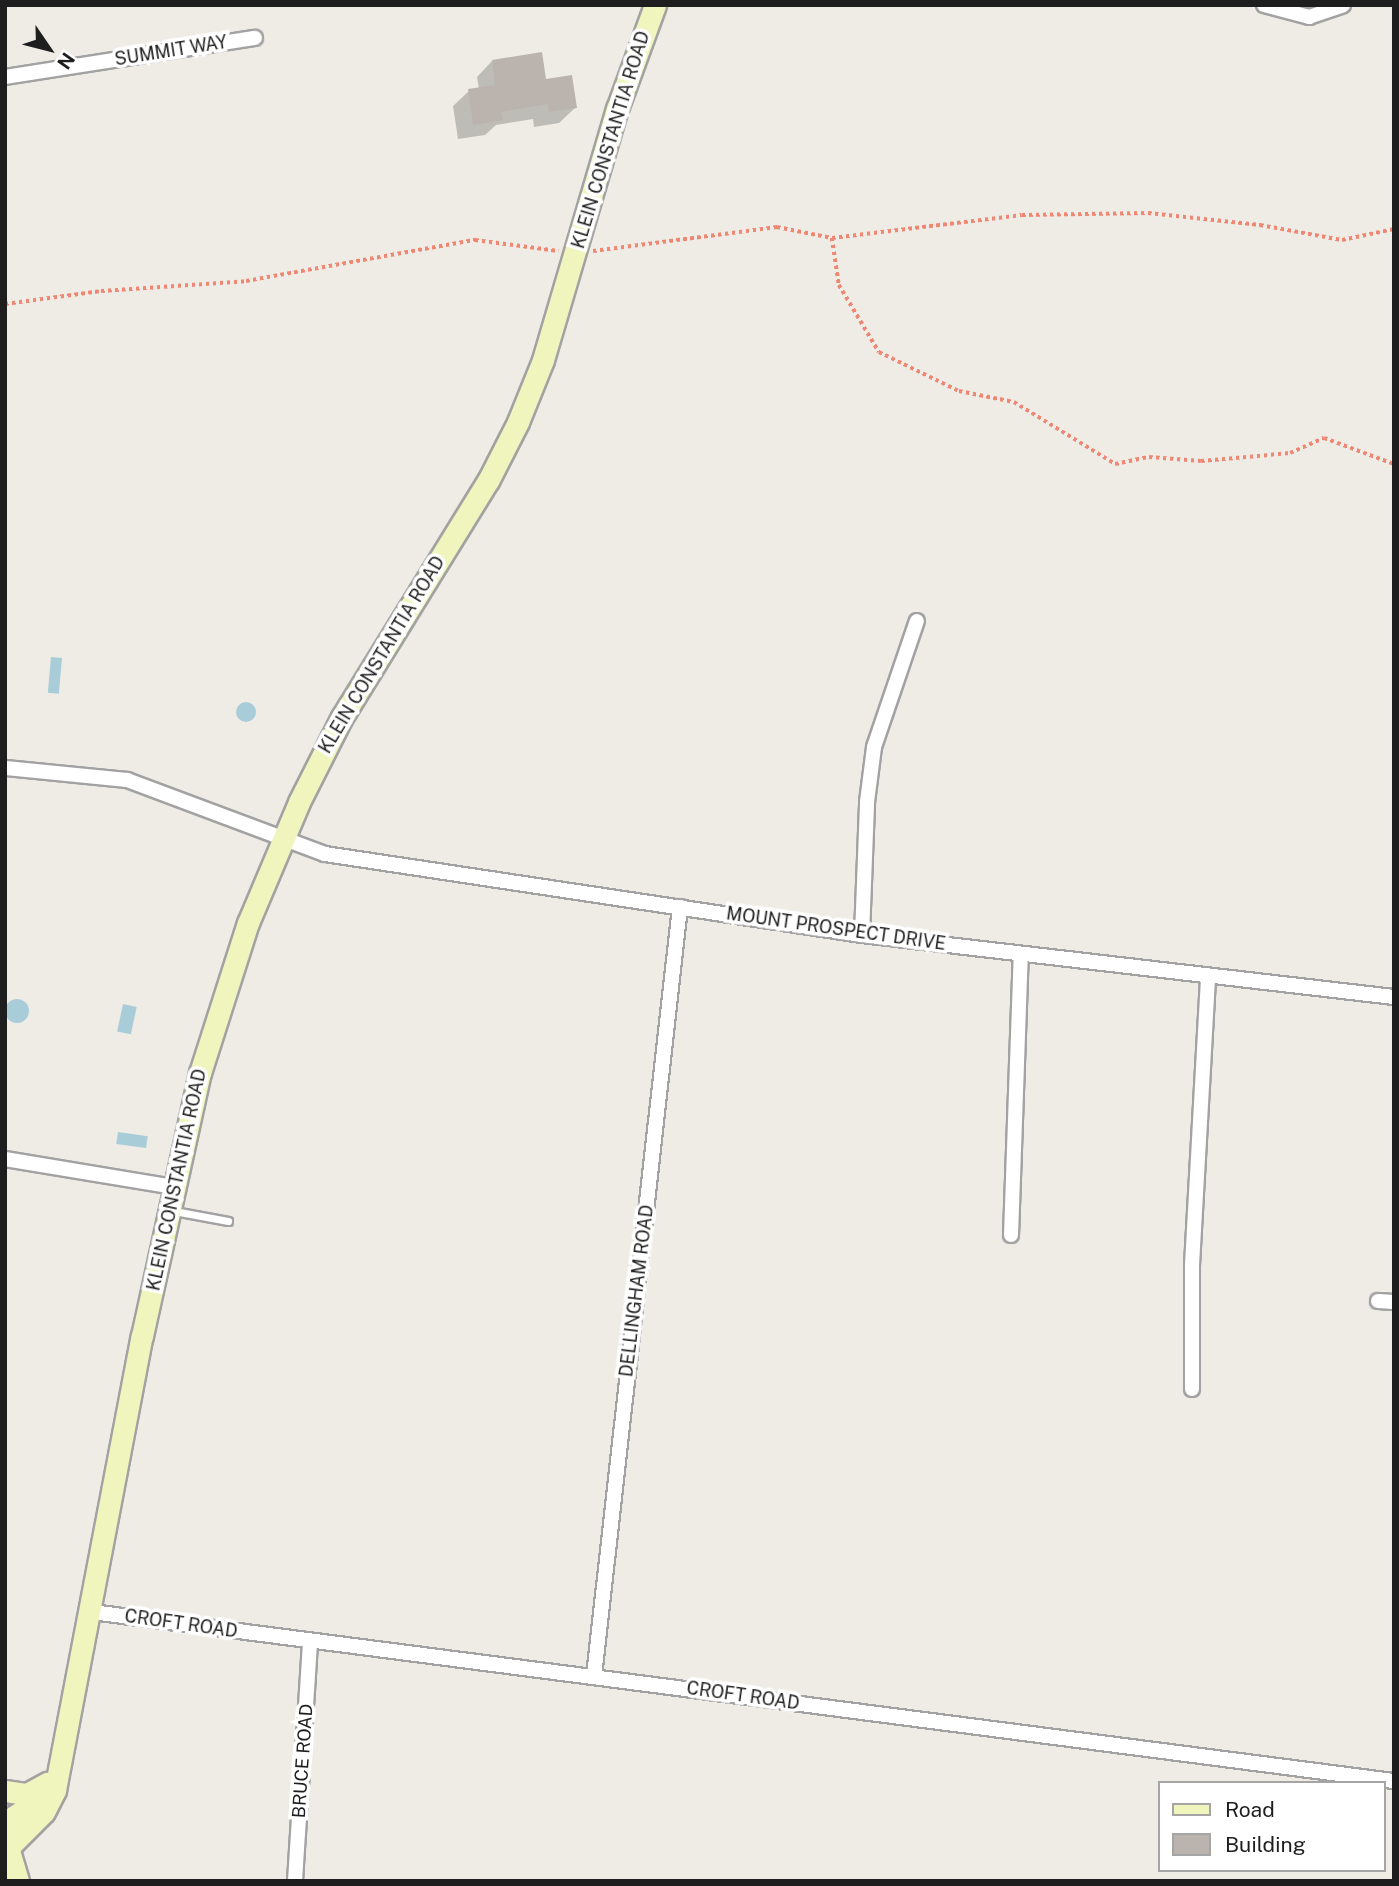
<!DOCTYPE html>
<html>
<head>
<meta charset="utf-8">
<style>
	body { margin:0 }
	#map { position:relative; width:1399px; height:1886px; overflow:hidden; background:#eeece5; font-family:"Public Sans",sans-serif }
	div>[style] { position:absolute }
	.water>* { inset:0; background:#a9ccd9; transform-origin:0 0 }
	.round { border-radius:50% }
	.shadow>* { inset:0; background:#0003 }
	.building>* { inset:0; background:#bbb4ae }
	.path>* { height:3.5px; margin-top:-1.75px; transform-origin:0; background:repeating-linear-gradient(90deg,#ef8775 0 3.5px,transparent 0 7px) }
	.roads { filter:drop-shadow(2px 0 #a2a2a2) drop-shadow(-2px 0 #a2a2a2) drop-shadow(0 2px #a2a2a2) drop-shadow(0 -2px #a2a2a2) }
	.lane>* { height:7px; margin:-3.5px; padding:0 3.5px; transform-origin:3.5px; border-radius:3.5px; background:#fff }
	.street>* { height:14px; margin:-7px; padding:0 7px; transform-origin:7px; border-radius:7px; background:#fff }
	.secondary>* { height:21px; margin:-10.5px; padding:0 10.5px; transform-origin:10.5px; border-radius:10.5px; background:#eff5bd }
	span { translate:-50% -50%; white-space:nowrap; text-align:center; line-height:1.15; -webkit-text-stroke:7px #fff; paint-order:stroke }
	.street-label { font-size:18px; color:#1e1e1e }
	.frame { position:absolute; inset:0; border:7px solid #1e1e1e; pointer-events:none }
	.legend { position:absolute; left:1158px; top:1781px; width:228px; height:91px; box-sizing:border-box; background:#fff; border:2px solid #a5a5a5; margin:0; padding:9px 12px; list-style:none; font-size:21px; color:#1e1e1e }
	.legend li { display:flex; align-items:center; gap:14px; height:35px }
	.legend b { width:35px; border:2px solid #a5a5a5 }
	.north { position:absolute; left:14px; top:14px; width:70px; height:70px; -webkit-text-stroke:5px #fff; paint-order:stroke; rotate:125deg; font-size:19px; font-weight:700; line-height:28px; text-align:center; color:#1e1e1e }
	.north::after { content:''; display:block; margin:auto; width:24px; height:32px; background:#1e1e1e; clip-path:polygon(50% 0,100% 100%,50% 72%,0 100%) }
</style>
</head>
<body>
<div id="map">
	<div class="water">
		<i style="left:51px;top:657px;width:11px;height:36px;rotate:5deg"></i>
		<i class="round" style="left:236px;top:702px;width:20px;height:20px"></i>
		<i class="round" style="left:5px;top:999px;width:24px;height:24px"></i>
		<i style="left:123px;top:1004px;width:14px;height:28px;rotate:12deg"></i>
		<i style="left:118px;top:1132px;width:30px;height:12px;rotate:8deg"></i>
	</div>
	<div class="shadow">
		<i style="clip-path:polygon(492px 61px,544px 81px,575px 108px,559px 123px,534px 127px,533px 119px,496px 125px,485px 135px,458px 139px,453px 106px,469px 91px,479px 89px,477px 77px)"></i>
	</div>
	<div class="building">
		<i style="clip-path:polygon(542px 52px,546px 79px,572px 75px,577px 108px,549px 112px,548px 104px,501px 112px,503px 120px,473px 125px,468px 89px,495px 85px,492px 60px)"></i>
	</div>
	<div class="path">
		<i style="left:832px;top:238px;width:48px;rotate:81.5deg"></i>
		<i style="left:839px;top:285px;width:78px;rotate:59.2deg"></i>
		<i style="left:879px;top:352px;width:89px;rotate:26deg"></i>
		<i style="left:959px;top:391px;width:56px;rotate:11.3deg"></i>
		<i style="left:1014px;top:402px;width:119px;rotate:31.5deg"></i>
		<i style="left:1115px;top:464px;width:35px;rotate:-12deg"></i>
		<i style="left:1149px;top:457px;width:52px;rotate:4.4deg"></i>
		<i style="left:1201px;top:461px;width:89px;rotate:-5.1deg"></i>
		<i style="left:1290px;top:453px;width:37px;rotate:-24deg"></i>
		<i style="left:1324px;top:438px;width:75px;rotate:20.4deg"></i>
		<i style="left:593px;top:251px;width:186px;rotate:-7.4deg"></i>
		<i style="left:777px;top:227px;width:56px;rotate:11.3deg"></i>
		<i style="left:832px;top:238px;width:191px;rotate:-6.9deg"></i>
		<i style="left:1022px;top:215px;width:126px;rotate:-0.9deg"></i>
		<i style="left:1148px;top:213px;width:113px;rotate:6.1deg"></i>
		<i style="left:1260px;top:225px;width:83px;rotate:10.4deg"></i>
		<i style="left:1342px;top:240px;width:53px;rotate:-11.9deg"></i>
		<i style="left:5px;top:304px;width:97px;rotate:-7.7deg"></i>
		<i style="left:101px;top:291px;width:145px;rotate:-3.9deg"></i>
		<i style="left:246px;top:281px;width:233px;rotate:-10.2deg"></i>
		<i style="left:475px;top:240px;width:84px;rotate:7.5deg"></i>
	</div>
	<div class="roads">
		<div class="lane">
			<i style="left:174px;top:1211px;width:55px;rotate:10.5deg"></i>
		</div>
		<div class="street">
			<i style="left:1264px;top:5px;width:47px;rotate:14.9deg"></i>
			<i style="left:1309px;top:17px;width:36px;rotate:-19deg"></i>
			<i style="left:5px;top:77px;width:253px;rotate:-8.9deg"></i>
			<i style="left:5px;top:768px;width:123px;rotate:5.6deg"></i>
			<i style="left:127px;top:780px;width:211px;rotate:20.5deg"></i>
			<i style="left:325px;top:854px;width:543px;rotate:8.58deg"></i>
			<i style="left:862px;top:935px;width:536px;rotate:6.65deg"></i>
			<i style="left:862px;top:935px;width:133px;rotate:-87.8deg"></i>
			<i style="left:867px;top:802px;width:55px;rotate:-82.7deg"></i>
			<i style="left:874px;top:747px;width:133px;rotate:-71.2deg"></i>
			<i style="left:5px;top:1159px;width:172px;rotate:9.4deg"></i>
			<i style="left:1011px;top:1235px;width:281px;rotate:-88deg"></i>
			<i style="left:1378px;top:1301px;width:16px;rotate:4deg"></i>
			<i style="left:1192px;top:1389px;width:124px;rotate:-90deg"></i>
			<i style="left:1192px;top:1265px;width:289px;rotate:-86.8deg"></i>
			<i style="left:92px;top:1612px;width:1313px;rotate:7.4deg"></i>
			<i style="left:594px;top:1676px;width:774px;rotate:-83.62deg"></i>
			<i style="left:295px;top:1881px;width:239px;rotate:-86.4deg"></i>
		</div>
		<div class="secondary">
			<i style="left:5px;top:1791px;width:22px;rotate:8deg"></i>
			<i style="left:27px;top:1794px;width:23px;rotate:-29deg"></i>
			<i style="left:5px;top:1822px;width:27px;rotate:-33deg"></i>
			<i style="left:28px;top:1807px;width:30px;rotate:-46deg"></i>
			<i style="left:5px;top:1837px;width:46px;rotate:73.5deg"></i>
			<i style="left:9px;top:1847px;width:49px;rotate:-45deg"></i>
			<i style="left:44px;top:1812px;width:25px;rotate:-63deg"></i>
			<i style="left:55px;top:1790px;width:462px;rotate:-79.2deg"></i>
			<i style="left:142px;top:1336px;width:269px;rotate:-77.6deg"></i>
			<i style="left:200px;top:1073px;width:157px;rotate:-72.3deg"></i>
			<i style="left:248px;top:923px;width:131px;rotate:-67.1deg"></i>
			<i style="left:299px;top:802px;width:95px;rotate:-63.2deg"></i>
			<i style="left:342px;top:717px;width:278px;rotate:-58.3deg"></i>
			<i style="left:488px;top:481px;width:66px;rotate:-63deg"></i>
			<i style="left:518px;top:422px;width:67px;rotate:-68deg"></i>
			<i style="left:543px;top:360px;width:262px;rotate:-73.6deg"></i>
			<i style="left:617px;top:109px;width:111px;rotate:-69.9deg"></i>
		</div>
	</div>
	<div class="street-label">
		<span style="left:171px;top:51px;rotate:-9deg">SUMMIT WAY</span>
		<span style="left:611px;top:140px;rotate:-73deg">KLEIN CONSTANTIA ROAD</span>
		<span style="left:382px;top:655px;rotate:-59deg">KLEIN CONSTANTIA ROAD</span>
		<span style="left:836px;top:929px;rotate:8deg">MOUNT PROSPECT DRIVE</span>
		<span style="left:177px;top:1180px;rotate:-78deg">KLEIN CONSTANTIA ROAD</span>
		<span style="left:637px;top:1291px;rotate:-83deg">DELLINGHAM ROAD</span>
		<span style="left:181px;top:1624px;rotate:8deg">CROFT ROAD</span>
		<span style="left:743px;top:1696px;rotate:8deg">CROFT ROAD</span>
		<span style="left:303px;top:1761px;rotate:-86deg">BRUCE ROAD</span>
	</div>
	<div class="frame"></div>
	<ul class="legend">
	<li><b style="height:9px;background:#eff5bd"></b>Road</li>
	<li><b style="height:19px;background:#bbb4ae"></b>Building</li>
	</ul>
	<div class="north">N</div>
</div>
</body>
</html>
